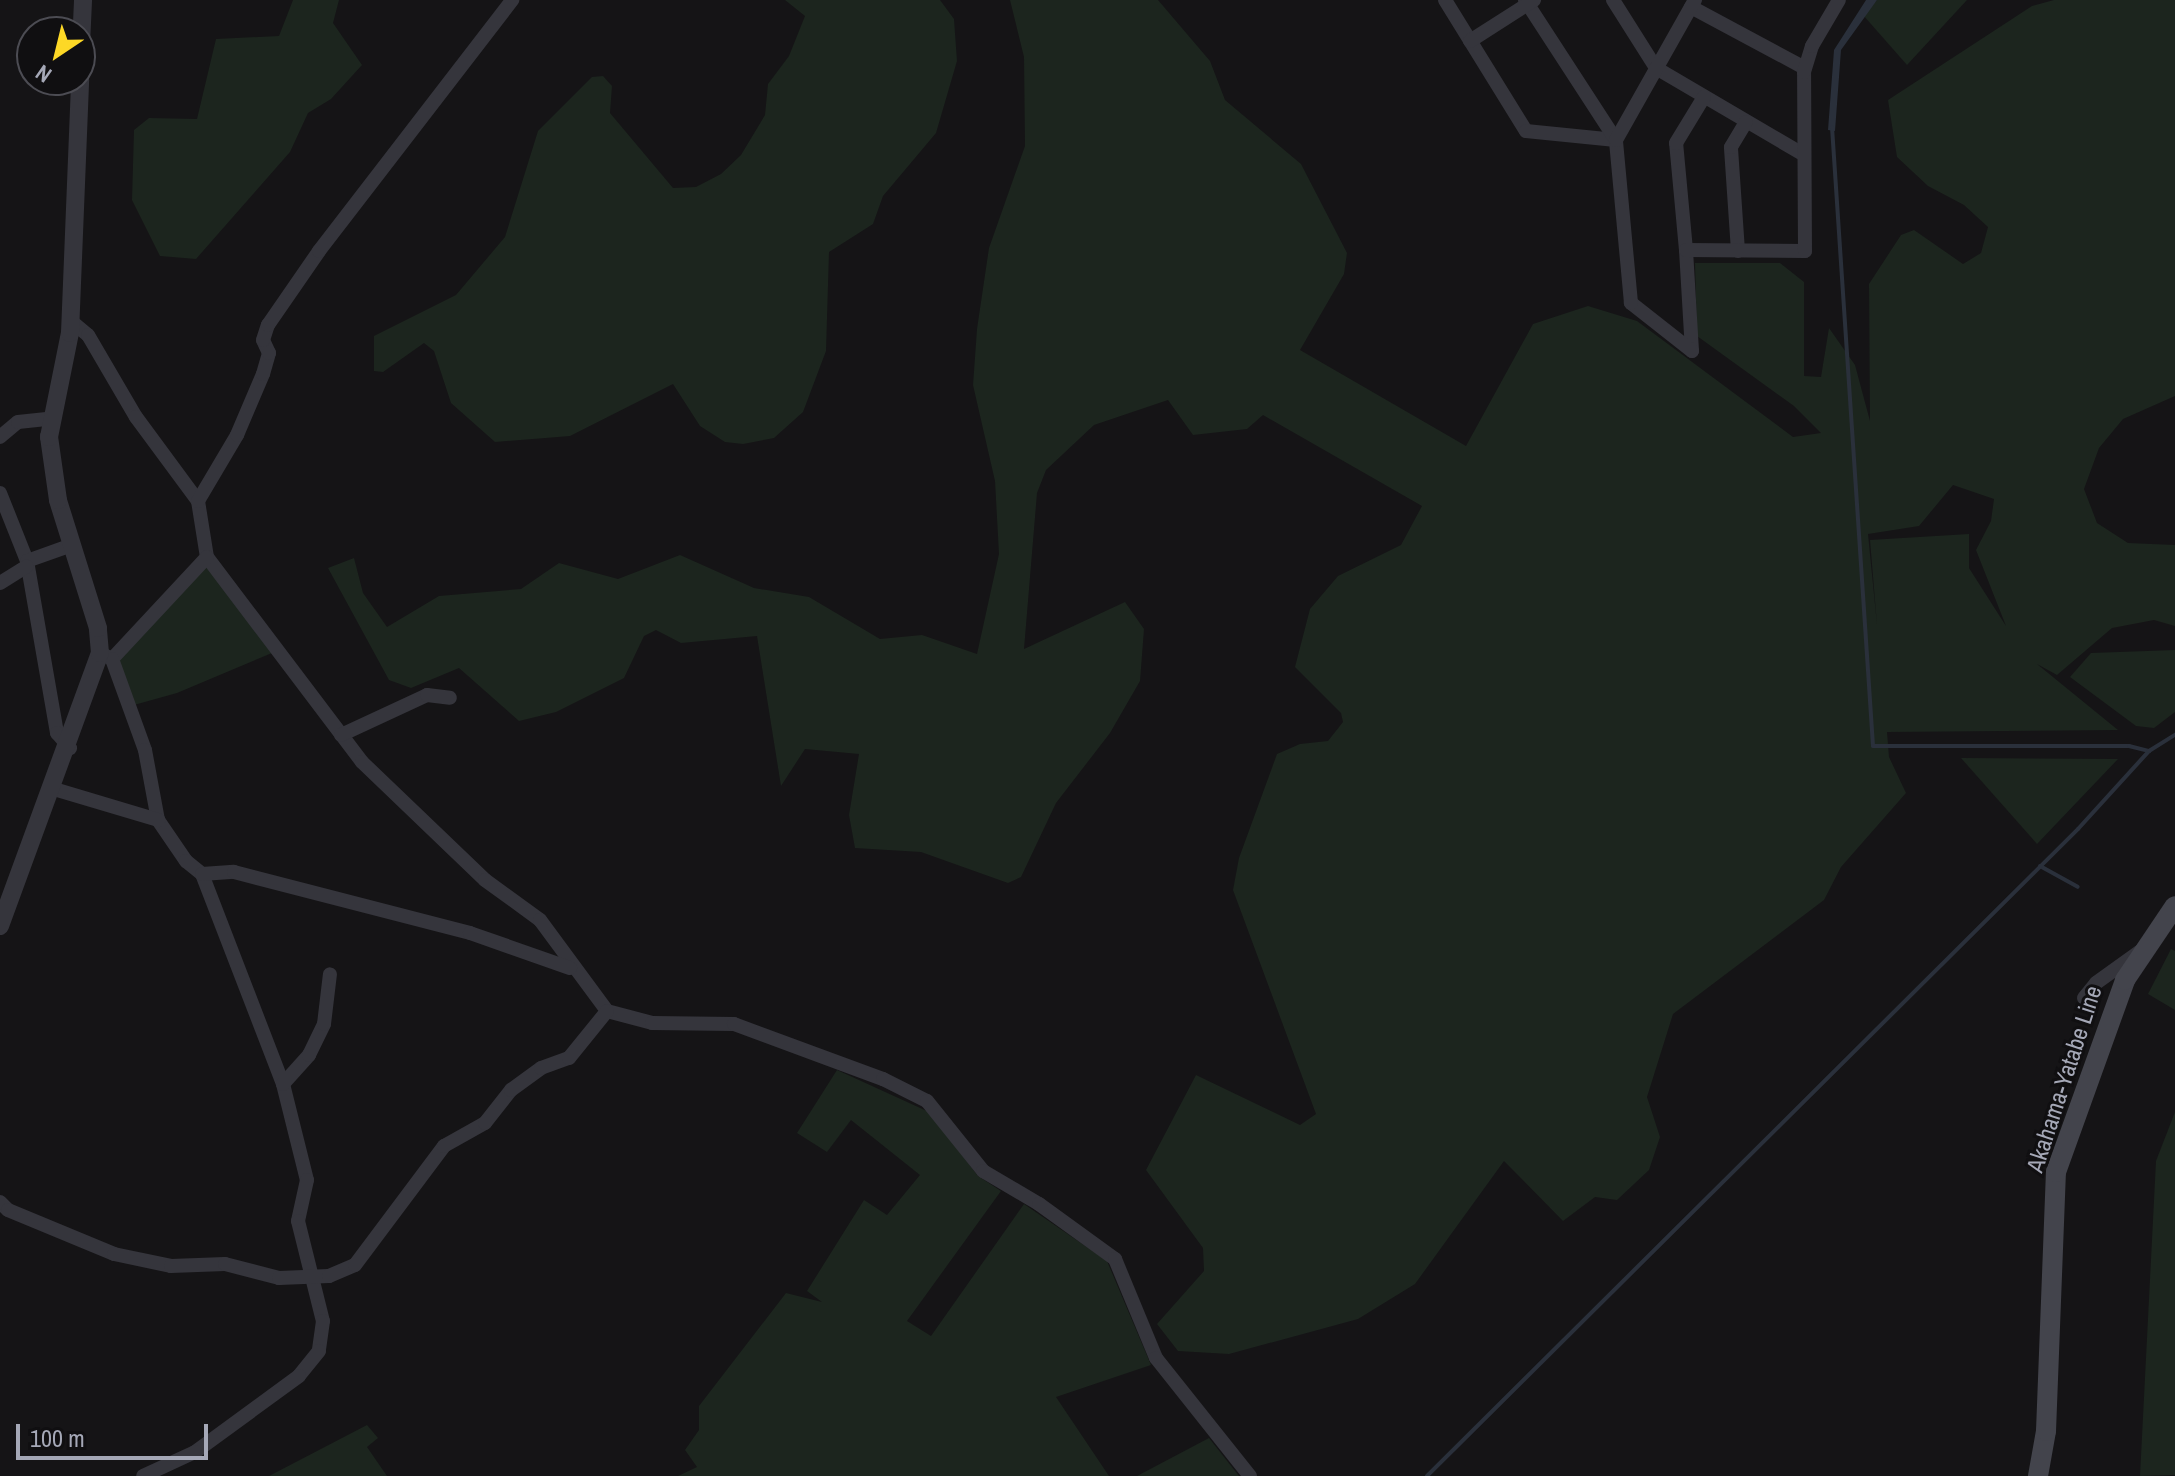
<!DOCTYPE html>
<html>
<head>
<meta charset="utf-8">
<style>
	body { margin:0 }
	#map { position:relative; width:2175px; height:1476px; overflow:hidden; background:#151416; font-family:"Archivo Narrow",sans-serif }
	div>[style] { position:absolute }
	.green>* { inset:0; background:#1c251e }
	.water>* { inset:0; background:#2a303b }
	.stream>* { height:4px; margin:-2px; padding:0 2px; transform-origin:2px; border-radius:2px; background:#2a303b }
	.minor>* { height:14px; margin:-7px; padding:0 7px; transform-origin:7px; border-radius:7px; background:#35353c }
	.tertiary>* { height:18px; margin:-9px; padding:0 9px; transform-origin:9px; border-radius:9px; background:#35353c }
	.secondary>* { height:20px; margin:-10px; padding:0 10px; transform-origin:10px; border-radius:10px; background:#43444c }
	span { translate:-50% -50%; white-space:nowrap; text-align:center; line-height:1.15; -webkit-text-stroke:6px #100f11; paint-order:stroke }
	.street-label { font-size:24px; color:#a5a8b7 }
	.north { position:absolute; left:16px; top:16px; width:80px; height:80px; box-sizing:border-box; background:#100f11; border:2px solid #4c4c53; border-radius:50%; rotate:215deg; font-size:22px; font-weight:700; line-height:32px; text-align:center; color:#a5a8b7 }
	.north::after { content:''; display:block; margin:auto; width:28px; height:36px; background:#fdd826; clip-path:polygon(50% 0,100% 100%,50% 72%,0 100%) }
	.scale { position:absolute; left:16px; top:1424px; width:192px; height:36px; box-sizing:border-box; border:4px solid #a5a8b7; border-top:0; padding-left:10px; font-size:24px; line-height:28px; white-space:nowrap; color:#a5a8b7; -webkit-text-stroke:6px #100f11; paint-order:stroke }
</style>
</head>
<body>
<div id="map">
	<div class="green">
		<i style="clip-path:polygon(293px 0,339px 0,333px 23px,362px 65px,331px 99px,308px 113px,290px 152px,196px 259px,160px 256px,132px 200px,134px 130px,149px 118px,197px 119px,216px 39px,279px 36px)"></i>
		<i style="clip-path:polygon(785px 0,940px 0,954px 19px,957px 61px,936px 133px,883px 196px,873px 224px,829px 252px,826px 351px,803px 412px,774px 438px,743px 444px,725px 442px,700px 426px,673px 384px,570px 436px,495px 442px,451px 403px,434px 351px,424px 343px,383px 372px,374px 371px,374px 336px,456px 295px,505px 237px,538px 131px,592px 77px,603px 76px,612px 86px,610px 113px,673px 188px,696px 187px,721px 174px,741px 155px,765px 115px,768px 84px,789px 56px,805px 16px)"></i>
		<i style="clip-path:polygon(evenodd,1010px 0,1158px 0,1210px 61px,1225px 100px,1301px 164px,1347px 253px,1344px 274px,1300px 350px,1466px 446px,1533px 324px,1588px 306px,1637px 321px,1793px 437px,1821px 433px,1794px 406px,1697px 336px,1695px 263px,1780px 263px,1804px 282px,1804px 376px,1821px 377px,1829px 328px,1855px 365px,1870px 421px,1869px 284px,1901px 235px,1914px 230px,1963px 264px,1981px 253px,1988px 227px,1964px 205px,1928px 186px,1897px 157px,1888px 100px,2032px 6px,2054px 0,2175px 0,2175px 396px,2123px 419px,2099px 448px,2084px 489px,2097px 523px,2128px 543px,2175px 545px,2175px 626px,2154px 620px,2112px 628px,2057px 675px,2037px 664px,2118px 730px,1887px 732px,1889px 757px,1906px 793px,1841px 867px,1824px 900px,1673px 1014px,1647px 1097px,1660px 1137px,1649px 1170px,1617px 1200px,1595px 1197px,1563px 1221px,1504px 1161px,1415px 1284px,1358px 1319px,1229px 1354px,1178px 1351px,1157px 1324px,1204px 1271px,1203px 1248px,1146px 1170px,1196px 1075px,1300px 1125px,1316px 1114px,1233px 890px,1239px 858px,1277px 754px,1300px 744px,1328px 741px,1343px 722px,1341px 713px,1295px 667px,1310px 609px,1338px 576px,1401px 545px,1422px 506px,1263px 415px,1247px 429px,1193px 435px,1168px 400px,1094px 425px,1046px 470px,1037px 493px,1024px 649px,1125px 602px,1144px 629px,1140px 681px,1110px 733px,1056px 803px,1021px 877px,1008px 883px,921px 852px,855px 848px,849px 815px,859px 754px,805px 749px,781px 786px,757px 636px,681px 643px,656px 630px,644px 636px,624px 678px,556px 712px,519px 721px,459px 668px,411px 688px,389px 680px,328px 568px,354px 558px,363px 593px,387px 627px,439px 596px,521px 589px,559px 563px,618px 579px,680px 555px,754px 588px,809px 597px,880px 639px,922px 635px,977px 654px,999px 554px,995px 481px,973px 385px,977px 329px,989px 248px,1025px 146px,1024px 57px,1010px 0,1953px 485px,1994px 499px,1991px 521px,1976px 550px,2006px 626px,1969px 568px,1969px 534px,1870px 540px,1877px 625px,1868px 534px,1919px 526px,1953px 485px)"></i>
		<i style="clip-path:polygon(1877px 0,1967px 0,1907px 65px,1863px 15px)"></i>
		<i style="clip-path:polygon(206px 566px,272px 653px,177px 693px,134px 705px,118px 664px,121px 655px)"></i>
		<i style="clip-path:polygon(2175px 650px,2175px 712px,2154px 728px,2136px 726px,2070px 677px,2091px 653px)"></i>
		<i style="clip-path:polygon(1961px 758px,2118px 759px,2037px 844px)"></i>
		<i style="clip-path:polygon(2171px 949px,2175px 951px,2175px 1010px,2148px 994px)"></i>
		<i style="clip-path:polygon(837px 1070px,929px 1112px,978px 1176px,1001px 1191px,907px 1321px,931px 1336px,1024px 1204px,1107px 1261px,1151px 1365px,1056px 1397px,1109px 1476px,678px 1476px,697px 1467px,685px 1450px,699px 1430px,699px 1406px,786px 1293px,822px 1302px,807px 1291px,864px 1200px,887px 1215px,920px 1175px,851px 1120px,827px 1152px,797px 1133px)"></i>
		<i style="clip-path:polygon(2175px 1112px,2175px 1475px,2140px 1476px,2156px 1161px)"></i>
		<i style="clip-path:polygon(367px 1425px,378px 1438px,367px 1447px,387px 1476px,269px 1476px)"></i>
		<i style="clip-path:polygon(1209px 1438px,1239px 1476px,1137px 1476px)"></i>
	</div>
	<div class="water">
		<i style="clip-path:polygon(1866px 0,1877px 0,1841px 50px,1835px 131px,1828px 130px,1834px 50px)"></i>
	</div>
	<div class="stream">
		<i style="left:1832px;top:127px;width:620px;rotate:86.21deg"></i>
		<i style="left:1873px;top:746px;width:256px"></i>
		<i style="left:2129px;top:746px;width:21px;rotate:14deg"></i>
		<i style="left:2040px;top:866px;width:43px;rotate:28.9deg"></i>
		<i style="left:1427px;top:1476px;width:918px;rotate:-44.82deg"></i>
		<i style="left:2078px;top:829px;width:105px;rotate:-47.7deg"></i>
		<i style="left:2149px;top:751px;width:31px;rotate:-32deg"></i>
	</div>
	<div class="minor">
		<i style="left:1445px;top:0;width:154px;rotate:58.3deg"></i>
		<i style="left:1526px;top:131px;width:90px;rotate:5.7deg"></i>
		<i style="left:1525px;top:0;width:167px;rotate:57deg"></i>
		<i style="left:1613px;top:0;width:80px;rotate:57.7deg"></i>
		<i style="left:1656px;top:68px;width:168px;rotate:30.4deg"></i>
		<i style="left:1691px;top:7px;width:129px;rotate:28.2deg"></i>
		<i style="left:1470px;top:41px;width:76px;rotate:-32.6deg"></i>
		<i style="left:1686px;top:250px;width:107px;rotate:-95.3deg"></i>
		<i style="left:1676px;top:143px;width:54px;rotate:-58.7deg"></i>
		<i style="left:1738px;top:251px;width:104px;rotate:-93.9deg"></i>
		<i style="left:1731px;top:147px;width:29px;rotate:-59deg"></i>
		<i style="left:70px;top:320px;width:23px;rotate:40deg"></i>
		<i style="left:88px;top:335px;width:95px;rotate:59.7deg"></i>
		<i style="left:136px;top:417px;width:104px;rotate:53.6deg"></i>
		<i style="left:198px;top:501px;width:57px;rotate:80.9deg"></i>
		<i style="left:207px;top:557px;width:257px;rotate:52.9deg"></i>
		<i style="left:362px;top:762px;width:170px;rotate:43.8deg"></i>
		<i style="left:485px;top:880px;width:68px;rotate:36deg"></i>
		<i style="left:540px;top:920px;width:113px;rotate:53.6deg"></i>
		<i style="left:607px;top:1011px;width:47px;rotate:14.9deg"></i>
		<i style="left:652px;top:1023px;width:82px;rotate:0.7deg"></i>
		<i style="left:734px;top:1024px;width:159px;rotate:20.3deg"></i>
		<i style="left:883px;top:1079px;width:49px;rotate:26.6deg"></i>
		<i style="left:927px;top:1101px;width:90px;rotate:51.3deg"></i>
		<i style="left:983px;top:1171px;width:65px;rotate:30.5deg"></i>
		<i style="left:1039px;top:1204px;width:94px;rotate:35.9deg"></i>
		<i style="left:1115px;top:1259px;width:107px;rotate:67.5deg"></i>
		<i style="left:1156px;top:1358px;width:151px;rotate:51.5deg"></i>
		<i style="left:1692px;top:351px;width:101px;rotate:-93.4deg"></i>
		<i style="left:1686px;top:250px;width:119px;rotate:0.5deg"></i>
		<i style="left:1805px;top:251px;width:179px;rotate:-90.3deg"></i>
		<i style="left:1804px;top:72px;width:27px;rotate:-73deg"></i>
		<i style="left:1812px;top:46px;width:53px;rotate:-59.6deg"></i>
		<i style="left:1692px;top:351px;width:78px;rotate:-141.8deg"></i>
		<i style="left:1631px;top:303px;width:164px;rotate:-95.3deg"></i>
		<i style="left:1616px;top:140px;width:161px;rotate:-60.6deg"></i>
		<i style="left:0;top:437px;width:23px;rotate:-40deg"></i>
		<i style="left:18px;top:422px;width:31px;rotate:-6deg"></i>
		<i style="left:0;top:493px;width:73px;rotate:68.3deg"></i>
		<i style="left:27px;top:561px;width:175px;rotate:80.1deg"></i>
		<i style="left:57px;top:733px;width:20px;rotate:49deg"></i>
		<i style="left:198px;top:501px;width:77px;rotate:-59.4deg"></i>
		<i style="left:237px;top:435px;width:66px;rotate:-66.9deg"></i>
		<i style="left:263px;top:374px;width:22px;rotate:-74deg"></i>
		<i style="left:269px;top:353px;width:14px;rotate:-115deg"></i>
		<i style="left:263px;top:340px;width:16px;rotate:-72deg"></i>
		<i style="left:268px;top:325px;width:90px;rotate:-55.4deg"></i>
		<i style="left:319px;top:251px;width:317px;rotate:-52.4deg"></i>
		<i style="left:27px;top:561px;width:48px;rotate:-19.6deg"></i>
		<i style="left:0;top:583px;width:31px;rotate:-32deg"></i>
		<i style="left:104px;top:655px;width:9px;rotate:27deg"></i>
		<i style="left:112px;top:659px;width:139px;rotate:-47deg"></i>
		<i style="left:112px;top:659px;width:97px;rotate:70.1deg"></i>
		<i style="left:145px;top:750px;width:71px;rotate:79.5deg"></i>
		<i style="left:158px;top:820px;width:50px;rotate:55.7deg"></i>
		<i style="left:186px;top:861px;width:21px;rotate:39deg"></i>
		<i style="left:202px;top:874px;width:225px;rotate:68.9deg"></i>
		<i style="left:283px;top:1084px;width:99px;rotate:76deg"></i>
		<i style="left:307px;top:1180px;width:42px;rotate:102.4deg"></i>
		<i style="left:298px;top:1221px;width:103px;rotate:76deg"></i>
		<i style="left:323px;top:1321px;width:30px;rotate:98deg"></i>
		<i style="left:319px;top:1351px;width:32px;rotate:129deg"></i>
		<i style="left:299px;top:1376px;width:129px;rotate:143.8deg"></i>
		<i style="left:195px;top:1452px;width:57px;rotate:155.2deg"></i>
		<i style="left:341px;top:735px;width:95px;rotate:-24.9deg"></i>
		<i style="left:427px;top:695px;width:23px;rotate:7deg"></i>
		<i style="left:54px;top:789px;width:109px;rotate:16.6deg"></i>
		<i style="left:202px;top:874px;width:32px;rotate:-4deg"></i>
		<i style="left:234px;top:872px;width:244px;rotate:14.5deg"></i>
		<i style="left:470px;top:933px;width:106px;rotate:19.3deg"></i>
		<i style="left:2084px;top:998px;width:19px;rotate:-51deg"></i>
		<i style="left:2096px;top:983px;width:57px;rotate:-35.7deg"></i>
		<i style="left:283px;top:1084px;width:39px;rotate:-48deg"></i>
		<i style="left:309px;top:1055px;width:34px;rotate:-64deg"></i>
		<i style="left:324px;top:1024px;width:50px;rotate:-83.2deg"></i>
		<i style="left:0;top:1202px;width:11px;rotate:45deg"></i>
		<i style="left:8px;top:1210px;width:115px;rotate:22.5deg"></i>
		<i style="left:114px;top:1254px;width:58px;rotate:11.9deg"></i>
		<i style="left:171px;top:1266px;width:54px;rotate:-2.1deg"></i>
		<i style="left:225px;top:1264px;width:56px;rotate:14.5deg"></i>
		<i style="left:279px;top:1278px;width:50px;rotate:-2.3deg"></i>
		<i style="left:329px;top:1276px;width:28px;rotate:-23deg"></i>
		<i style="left:355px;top:1265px;width:149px;rotate:-53.2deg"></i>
		<i style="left:444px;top:1146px;width:47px;rotate:-29.3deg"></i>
		<i style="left:485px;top:1123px;width:42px;rotate:-51.8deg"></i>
		<i style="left:511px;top:1090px;width:37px;rotate:-36deg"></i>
		<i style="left:541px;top:1068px;width:30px;rotate:-20deg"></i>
		<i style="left:569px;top:1058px;width:60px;rotate:-51deg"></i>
	</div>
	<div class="tertiary">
		<i style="left:80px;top:67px;width:67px;rotate:-87.4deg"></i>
		<i style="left:0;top:926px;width:291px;rotate:-69.9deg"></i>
		<i style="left:100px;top:653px;width:25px;rotate:-95deg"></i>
		<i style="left:98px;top:628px;width:134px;rotate:-107.4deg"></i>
		<i style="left:58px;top:500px;width:64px;rotate:-98.1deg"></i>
		<i style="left:49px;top:437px;width:106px;rotate:-78.6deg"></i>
		<i style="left:70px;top:333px;width:253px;rotate:-87.7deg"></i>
	</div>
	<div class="secondary">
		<i style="left:2038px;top:1476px;width:46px;rotate:-79.9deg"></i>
		<i style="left:2046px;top:1431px;width:259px;rotate:-87.8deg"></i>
		<i style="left:2056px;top:1172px;width:204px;rotate:-70.2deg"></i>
		<i style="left:2125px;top:980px;width:89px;rotate:-56deg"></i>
	</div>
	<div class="street-label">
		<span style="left:2064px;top:1079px;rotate:-72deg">Akahama-Yatabe Line</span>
	</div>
	<div class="north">N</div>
	<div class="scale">100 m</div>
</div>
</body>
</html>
